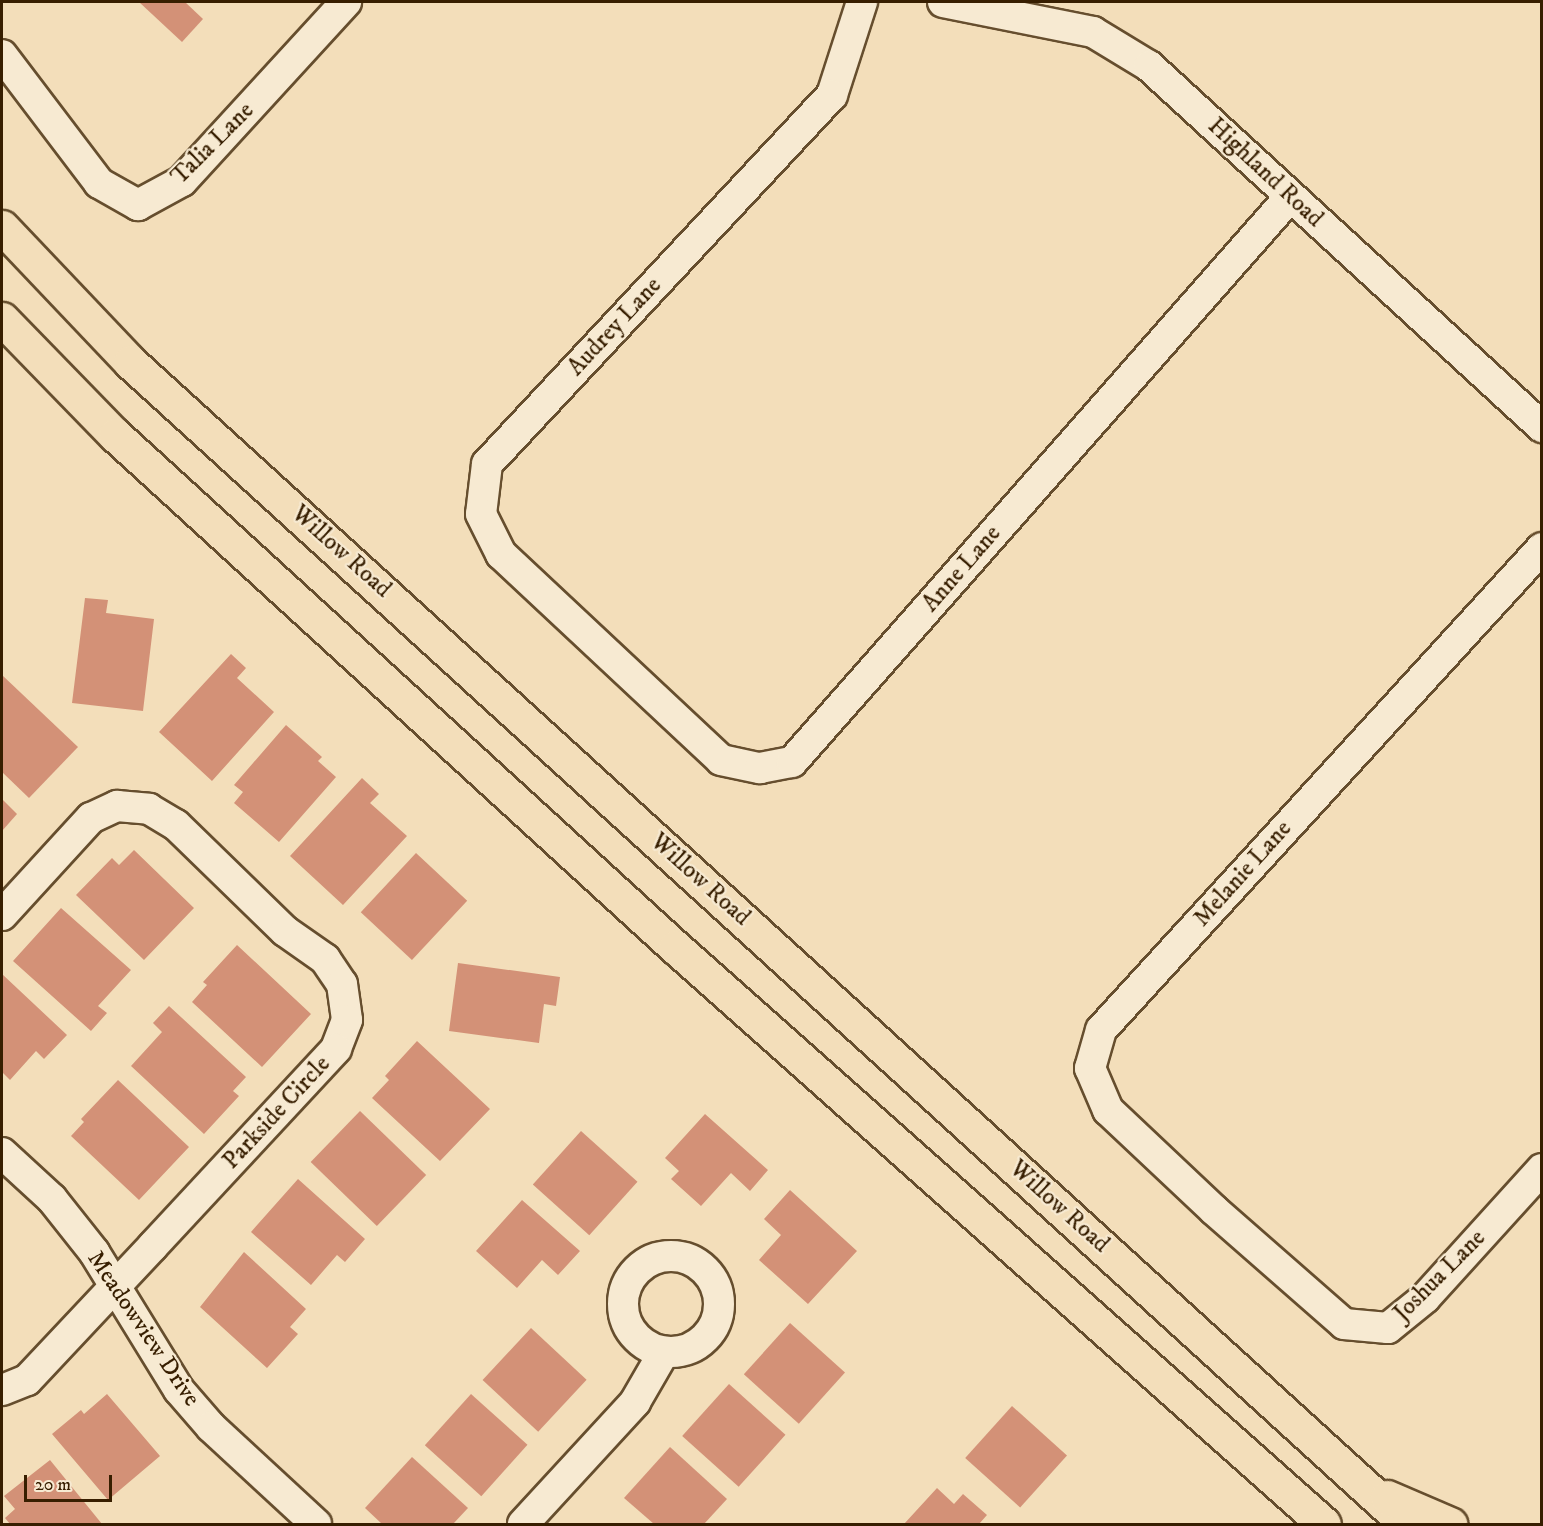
<!DOCTYPE html>
<html>
<head>
<meta charset="utf-8">
<style>
	body { margin:0 }
	#map { position:relative; width:1543px; height:1526px; overflow:hidden; background:#f3deba; font-family:"IM FELL DW Pica",serif }
	div>[style] { position:absolute }
	.building>* { inset:0; background:#d39177; transform-origin:0 0 }
	.roads { filter:drop-shadow(2px 0 #664e2e) drop-shadow(-2px 0 #664e2e) drop-shadow(0 2px #664e2e) drop-shadow(0 -2px #664e2e) }
	.street>* { height:30px; margin:-15px; padding:0 15px; transform-origin:15px; border-radius:15px; background:#f7ead2 }
	.street>.ring { margin:-15px; padding:0; box-sizing:content-box; background:none; border:30px solid #f7ead2; border-radius:50% }
	.primary>* { height:33px; margin:-16.5px; padding:0 16.5px; transform-origin:16.5px; border-radius:16.5px; background:#f3deba }
	span { translate:-50% -50%; white-space:nowrap; text-align:center; line-height:1.15; -webkit-text-stroke:4.5px #f7ead2; paint-order:stroke }
	.street-label { font-size:24px; color:#371e00 }
	.frame { position:absolute; inset:0; border:3px solid #371e00; pointer-events:none }
	.scale { position:absolute; left:24px; top:1475px; width:88px; height:27px; box-sizing:border-box; border:3px solid #371e00; border-top:0; padding-left:8px; font-size:18px; line-height:21px; white-space:nowrap; color:#371e00; -webkit-text-stroke:4px #f7ead2; paint-order:stroke }
</style>
</head>
<body>
<div id="map">
	<div class="building">
		<i style="clip-path:polygon(139px 2px,185px 2px,203px 19px,182px 42px)"></i>
		<i style="clip-path:polygon(85px 598px,108px 600px,106px 613px,154px 619px,143px 711px,72px 703px)"></i>
		<i style="clip-path:polygon(231px 654px,246px 668px,237px 678px,274px 712px,212px 781px,159px 732px)"></i>
		<i style="clip-path:polygon(2px 675px,78px 747px,29px 798px,2px 772px)"></i>
		<i style="clip-path:polygon(286px 725px,322px 757px,318px 761px,336px 777px,279px 842px,234px 803px,243px 792px,234px 785px)"></i>
		<i style="clip-path:polygon(362px 778px,379px 794px,370px 803px,407px 836px,343px 905px,290px 856px)"></i>
		<i style="clip-path:polygon(2px 799px,17px 814px,2px 831px)"></i>
		<i style="clip-path:polygon(134px 850px,194px 908px,144px 960px,76px 895px,112px 858px,119px 865px)"></i>
		<i style="left:416px;top:853px;width:70px;height:81px;rotate:43deg"></i>
		<i style="clip-path:polygon(61px 908px,131px 970px,98px 1006px,107px 1013px,91px 1031px,13px 961px)"></i>
		<i style="clip-path:polygon(237px 945px,311px 1014px,262px 1067px,192px 1002px,207px 985px,203px 982px)"></i>
		<i style="clip-path:polygon(458px 963px,560px 977px,556px 1006px,544px 1004px,539px 1043px,449px 1031px)"></i>
		<i style="clip-path:polygon(2px 974px,67px 1035px,44px 1059px,36px 1051px,10px 1080px,2px 1072px)"></i>
		<i style="clip-path:polygon(169px 1006px,246px 1077px,233px 1091px,239px 1096px,204px 1134px,131px 1066px,162px 1032px,153px 1023px)"></i>
		<i style="clip-path:polygon(417px 1041px,490px 1109px,440px 1161px,372px 1098px,389px 1080px,385px 1076px)"></i>
		<i style="clip-path:polygon(118px 1080px,189px 1147px,139px 1200px,71px 1136px,84px 1122px,81px 1119px)"></i>
		<i style="left:360px;top:1111px;width:92px;height:71px;rotate:44deg"></i>
		<i style="clip-path:polygon(705px 1114px,768px 1170px,750px 1191px,731px 1173px,701px 1206px,671px 1179px,679px 1171px,665px 1158px)"></i>
		<i style="left:581px;top:1131px;width:76px;height:72px;rotate:42deg"></i>
		<i style="clip-path:polygon(298px 1179px,365px 1239px,345px 1262px,337px 1255px,311px 1285px,251px 1232px)"></i>
		<i style="clip-path:polygon(790px 1190px,857px 1251px,808px 1304px,759px 1260px,781px 1235px,764px 1219px)"></i>
		<i style="clip-path:polygon(522px 1200px,580px 1251px,558px 1275px,542px 1260px,517px 1288px,476px 1251px)"></i>
		<i style="clip-path:polygon(244px 1252px,306px 1309px,290px 1327px,298px 1334px,267px 1368px,200px 1307px)"></i>
		<i style="left:790px;top:1323px;width:74px;height:69px;rotate:42deg"></i>
		<i style="left:531px;top:1328px;width:76px;height:71px;rotate:43deg"></i>
		<i style="left:729px;top:1384px;width:76px;height:70px;rotate:42deg"></i>
		<i style="clip-path:polygon(107px 1394px,160px 1456px,108px 1500px,52px 1434px,81px 1410px,84px 1414px)"></i>
		<i style="left:471px;top:1394px;width:76px;height:69px;rotate:42deg"></i>
		<i style="left:1012px;top:1406px;width:74px;height:70px;rotate:42deg"></i>
		<i style="clip-path:polygon(670px 1447px,727px 1499px,704px 1524px,654px 1524px,624px 1498px)"></i>
		<i style="clip-path:polygon(412px 1457px,468px 1508px,453px 1524px,382px 1524px,365px 1508px)"></i>
		<i style="clip-path:polygon(50px 1460px,102px 1524px,10px 1524px,5px 1518px,15px 1509px,4px 1496px)"></i>
		<i style="clip-path:polygon(937px 1488px,954px 1504px,963px 1494px,987px 1515px,979px 1524px,904px 1524px)"></i>
	</div>
	<div class="roads">
		<div class="street">
			<i style="left:862px;top:2px;width:98px;rotate:107.9deg"></i>
			<i style="left:832px;top:95px;width:505px;rotate:133.07deg"></i>
			<i style="left:487px;top:464px;width:50px;rotate:96.8deg"></i>
			<i style="left:481px;top:514px;width:45px;rotate:63.4deg"></i>
			<i style="left:501px;top:554px;width:301px;rotate:43.1deg"></i>
			<i style="left:721px;top:760px;width:40px;rotate:12deg"></i>
			<i style="left:760px;top:768px;width:33px;rotate:-11deg"></i>
			<i style="left:792px;top:762px;width:753px;rotate:-48.61deg"></i>
			<i style="left:943px;top:2px;width:153px;rotate:11.3deg"></i>
			<i style="left:1093px;top:32px;width:66px;rotate:31.3deg"></i>
			<i style="left:1149px;top:66px;width:534px;rotate:42.57deg"></i>
			<i style="left:2px;top:55px;width:161px;rotate:52.8deg"></i>
			<i style="left:99px;top:183px;width:45px;rotate:29.4deg"></i>
			<i style="left:138px;top:205px;width:50px;rotate:-28.6deg"></i>
			<i style="left:182px;top:181px;width:243px;rotate:-47.5deg"></i>
			<i style="left:1542px;top:548px;width:653px;rotate:132.46deg"></i>
			<i style="left:1101px;top:1030px;width:40px;rotate:106deg"></i>
			<i style="left:1090px;top:1068px;width:46px;rotate:66.8deg"></i>
			<i style="left:1108px;top:1110px;width:146px;rotate:43.3deg"></i>
			<i style="left:1214px;top:1210px;width:173px;rotate:41.2deg"></i>
			<i style="left:1344px;top:1324px;width:44px;rotate:5.2deg"></i>
			<i style="left:1388px;top:1328px;width:48px;rotate:-39deg"></i>
			<i style="left:1425px;top:1298px;width:174px;rotate:-47.8deg"></i>
			<i style="left:2px;top:915px;width:132px;rotate:-47.5deg"></i>
			<i style="left:91px;top:818px;width:29px;rotate:-25deg"></i>
			<i style="left:117px;top:806px;width:32px;rotate:5deg"></i>
			<i style="left:149px;top:809px;width:31px;rotate:31deg"></i>
			<i style="left:176px;top:825px;width:152px;rotate:44.2deg"></i>
			<i style="left:285px;top:931px;width:49px;rotate:35deg"></i>
			<i style="left:325px;top:959px;width:30px;rotate:56deg"></i>
			<i style="left:342px;top:984px;width:36px;rotate:82deg"></i>
			<i style="left:347px;top:1020px;width:31px;rotate:111deg"></i>
			<i style="left:336px;top:1049px;width:269px;rotate:132.9deg"></i>
			<i style="left:153px;top:1246px;width:184px;rotate:133.2deg"></i>
			<i style="left:27px;top:1380px;width:27px;rotate:158deg"></i>
			<i style="left:2px;top:1153px;width:68px;rotate:42.6deg"></i>
			<i style="left:52px;top:1199px;width:68px;rotate:51.6deg"></i>
			<i style="left:94px;top:1252px;width:162px;rotate:58.4deg"></i>
			<i style="left:179px;top:1390px;width:49px;rotate:49.1deg"></i>
			<i style="left:211px;top:1427px;width:143px;rotate:42.7deg"></i>
			<i class="ring" style="left:623px;top:1256px;width:66px;height:66px"></i>
			<i style="left:523px;top:1524px;width:166px;rotate:-47.4deg"></i>
			<i style="left:635px;top:1402px;width:58px;rotate:-59.9deg"></i>
		</div>
		<div class="primary">
			<i style="left:2px;top:227px;width:186px;rotate:46.5deg"></i>
			<i style="left:130px;top:362px;width:1726px;rotate:42.32deg"></i>
			<i style="left:2px;top:319px;width:162px;rotate:45.8deg"></i>
			<i style="left:115px;top:435px;width:759px;rotate:42.44deg"></i>
			<i style="left:675px;top:947px;width:868px;rotate:41.64deg"></i>
			<i style="left:1387px;top:1497px;width:69px;rotate:23.2deg"></i>
		</div>
	</div>
	<div class="street-label">
		<span style="left:213px;top:144px;rotate:-45deg">Talia Lane</span>
		<span style="left:1265px;top:173px;rotate:43deg">Highland Road</span>
		<span style="left:615px;top:327px;rotate:-47deg">Audrey Lane</span>
		<span style="left:341px;top:552px;rotate:42deg">Willow Road</span>
		<span style="left:962px;top:569px;rotate:-49deg">Anne Lane</span>
		<span style="left:1243px;top:874px;rotate:-48deg">Melanie Lane</span>
		<span style="left:700px;top:880px;rotate:42deg">Willow Road</span>
		<span style="left:277px;top:1113px;rotate:-47deg">Parkside Circle</span>
		<span style="left:1059px;top:1207px;rotate:42deg">Willow Road</span>
		<span style="left:1440px;top:1276px;rotate:-45deg">Joshua Lane</span>
		<span style="left:143px;top:1329px;rotate:56deg">Meadowview Drive</span>
	</div>
	<div class="frame"></div>
	<div class="scale">20 m</div>
</div>
</body>
</html>
